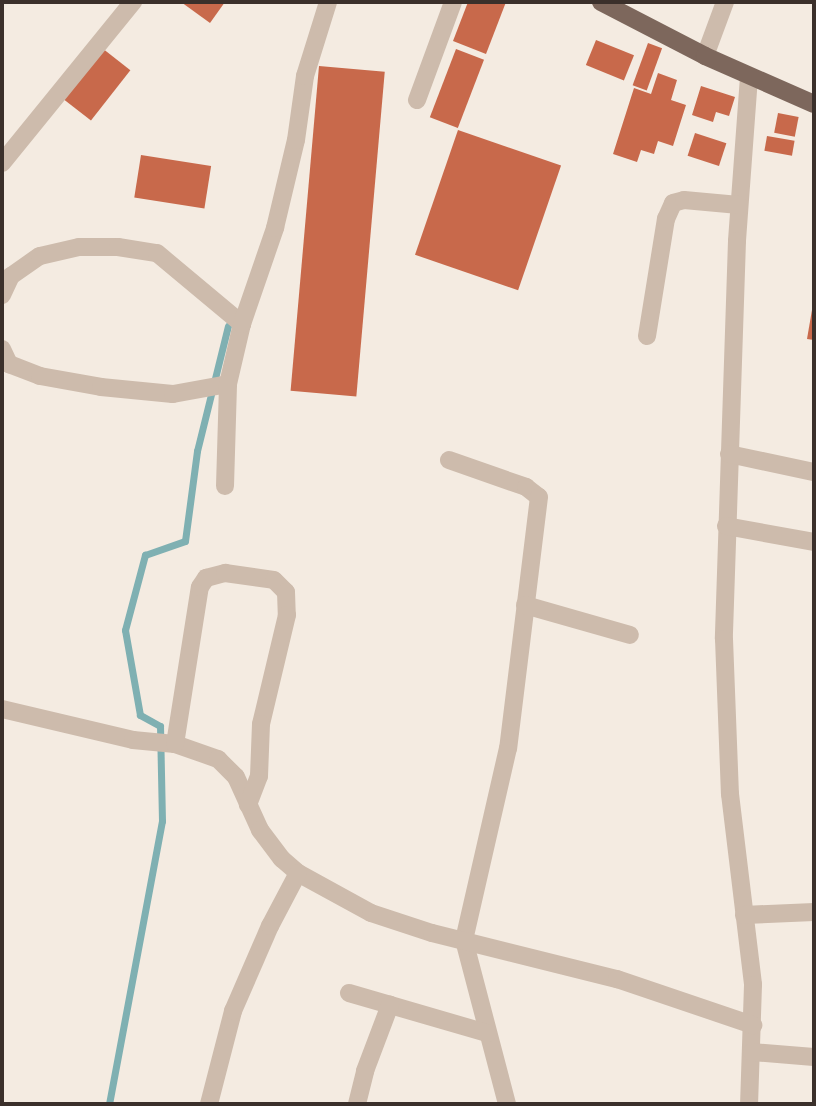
<!DOCTYPE html>
<html>
<head>
<meta charset="utf-8">
<style>
	body { margin:0 }
	#map { position:relative; width:816px; height:1106px; overflow:hidden; background:#f4ebe1; font-family:"PT Sans",sans-serif }
	div>[style] { position:absolute }
	.stream>* { height:7px; margin:-3.5px; padding:0 3.5px; transform-origin:3.5px; border-radius:3.5px; background:#7fb0b2 }
	.building>* { inset:0; background:#c8694b; transform-origin:0 0 }
	.minor>* { height:18px; margin:-9px; padding:0 9px; transform-origin:9px; border-radius:9px; background:#cdbbac }
	.major>* { height:18px; margin:-9px; padding:0 9px; transform-origin:9px; border-radius:9px; background:#7d675c }
	span { translate:-50% -50%; white-space:nowrap; text-align:center; line-height:1.15; -webkit-text-stroke:7px #fbf5ee; paint-order:stroke }
	.frame { position:absolute; inset:0; border:4px solid #3b302b; pointer-events:none }
</style>
</head>
<body>
<div id="map">
	<div class="stream">
		<i style="left:109px;top:1104px;width:288px;rotate:-79.4deg"></i>
		<i style="left:162px;top:821px;width:95px;rotate:-91.2deg"></i>
		<i style="left:160px;top:726px;width:23px;rotate:-151deg"></i>
		<i style="left:140px;top:715px;width:86px;rotate:-100deg"></i>
		<i style="left:125px;top:630px;width:78px;rotate:-75.1deg"></i>
		<i style="left:145px;top:555px;width:42px;rotate:-19.3deg"></i>
		<i style="left:185px;top:541px;width:91px;rotate:-82.4deg"></i>
		<i style="left:197px;top:451px;width:129px;rotate:-76.1deg"></i>
	</div>
	<div class="building">
		<i style="clip-path:polygon(181px 2px,225px 2px,210px 23px)"></i>
		<i style="clip-path:polygon(468px 2px,506px 2px,486px 54px,453px 41px)"></i>
		<i style="left:596px;top:40px;width:41px;height:27px;rotate:22deg"></i>
		<i style="left:648px;top:43px;width:15px;height:45px;rotate:20deg"></i>
		<i style="left:102px;top:48px;width:36px;height:64px;rotate:38deg"></i>
		<i style="left:456px;top:49px;width:30px;height:73px;rotate:21deg"></i>
		<i style="left:319px;top:66px;width:66px;height:326px;rotate:5deg"></i>
		<i style="clip-path:polygon(658px 73px,677px 80px,671px 100px,686px 105px,673px 146px,658px 141px,654px 154px,641px 150px,637px 162px,613px 154px,634px 88px,651px 94px)"></i>
		<i style="clip-path:polygon(701px 86px,735px 97px,729px 116px,716px 112px,713px 122px,692px 115px)"></i>
		<i style="left:778px;top:113px;width:21px;height:20px;rotate:11deg"></i>
		<i style="left:458px;top:130px;width:109px;height:132px;rotate:19deg"></i>
		<i style="left:695px;top:133px;width:33px;height:24px;rotate:18deg"></i>
		<i style="left:767px;top:136px;width:28px;height:15px;rotate:10deg"></i>
		<i style="left:141px;top:155px;width:71px;height:43px;rotate:9deg"></i>
		<i style="clip-path:polygon(813px 304px,814px 304px,814px 340px,807px 339px)"></i>
	</div>
	<div class="minor">
		<i style="left:705px;top:56px;width:58px;rotate:-69.7deg"></i>
		<i style="left:749px;top:77px;width:164px;rotate:94.2deg"></i>
		<i style="left:737px;top:241px;width:398px;rotate:91.9deg"></i>
		<i style="left:724px;top:639px;width:155px;rotate:87.8deg"></i>
		<i style="left:730px;top:794px;width:192px;rotate:83.1deg"></i>
		<i style="left:753px;top:985px;width:119px;rotate:91.9deg"></i>
		<i style="left:417px;top:100px;width:104px;rotate:-69.8deg"></i>
		<i style="left:2px;top:163px;width:208px;rotate:-50.9deg"></i>
		<i style="left:2px;top:295px;width:21px;rotate:-65deg"></i>
		<i style="left:11px;top:276px;width:35px;rotate:-35deg"></i>
		<i style="left:40px;top:256px;width:40px;rotate:-13deg"></i>
		<i style="left:79px;top:247px;width:39px"></i>
		<i style="left:118px;top:247px;width:39px;rotate:9deg"></i>
		<i style="left:157px;top:253px;width:111px;rotate:39.9deg"></i>
		<i style="left:647px;top:336px;width:119px;rotate:-80.8deg"></i>
		<i style="left:666px;top:219px;width:17px;rotate:-66deg"></i>
		<i style="left:673px;top:203px;width:11px;rotate:-15deg"></i>
		<i style="left:684px;top:200px;width:55px;rotate:5.2deg"></i>
		<i style="left:2px;top:349px;width:17px;rotate:65deg"></i>
		<i style="left:9px;top:364px;width:33px;rotate:21deg"></i>
		<i style="left:40px;top:376px;width:62px;rotate:10.2deg"></i>
		<i style="left:101px;top:387px;width:72px;rotate:5.6deg"></i>
		<i style="left:173px;top:394px;width:56px;rotate:-10.3deg"></i>
		<i style="left:228px;top:384px;width:62px;rotate:-76.9deg"></i>
		<i style="left:242px;top:324px;width:102px;rotate:-71deg"></i>
		<i style="left:275px;top:228px;width:90px;rotate:-76.6deg"></i>
		<i style="left:296px;top:140px;width:65px;rotate:-82deg"></i>
		<i style="left:305px;top:76px;width:77px;rotate:-72.7deg"></i>
		<i style="left:729px;top:454px;width:87px;rotate:12deg"></i>
		<i style="left:449px;top:460px;width:82px;rotate:19.3deg"></i>
		<i style="left:526px;top:487px;width:16px;rotate:38deg"></i>
		<i style="left:539px;top:497px;width:253px;rotate:97deg"></i>
		<i style="left:508px;top:748px;width:197px;rotate:102.9deg"></i>
		<i style="left:464px;top:940px;width:170px;rotate:75.3deg"></i>
		<i style="left:225px;top:486px;width:102px;rotate:-88.3deg"></i>
		<i style="left:726px;top:526px;width:89px;rotate:10.3deg"></i>
		<i style="left:525px;top:605px;width:109px;rotate:15.9deg"></i>
		<i style="left:2px;top:709px;width:135px;rotate:13.3deg"></i>
		<i style="left:133px;top:740px;width:42px;rotate:5.4deg"></i>
		<i style="left:175px;top:744px;width:46px;rotate:19.2deg"></i>
		<i style="left:218px;top:759px;width:25px;rotate:45deg"></i>
		<i style="left:236px;top:777px;width:58px;rotate:65.6deg"></i>
		<i style="left:260px;top:830px;width:36px;rotate:53deg"></i>
		<i style="left:282px;top:859px;width:21px;rotate:41deg"></i>
		<i style="left:298px;top:873px;width:83px;rotate:28.7deg"></i>
		<i style="left:371px;top:913px;width:64px;rotate:18.2deg"></i>
		<i style="left:432px;top:933px;width:191px;rotate:14deg"></i>
		<i style="left:617px;top:979px;width:144px;rotate:18.7deg"></i>
		<i style="left:175px;top:744px;width:159px;rotate:-81deg"></i>
		<i style="left:200px;top:587px;width:11px;rotate:-56deg"></i>
		<i style="left:206px;top:578px;width:20px;rotate:-15deg"></i>
		<i style="left:225px;top:573px;width:49px;rotate:8.1deg"></i>
		<i style="left:274px;top:580px;width:17px;rotate:45deg"></i>
		<i style="left:286px;top:592px;width:23px;rotate:88deg"></i>
		<i style="left:287px;top:615px;width:112px;rotate:103.4deg"></i>
		<i style="left:261px;top:724px;width:52px;rotate:92.2deg"></i>
		<i style="left:259px;top:776px;width:31px;rotate:111deg"></i>
		<i style="left:744px;top:915px;width:70px;rotate:-2.5deg"></i>
		<i style="left:349px;top:993px;width:144px;rotate:16.2deg"></i>
		<i style="left:752px;top:1052px;width:62px;rotate:4.6deg"></i>
		<i style="left:209px;top:1104px;width:96px;rotate:-75.5deg"></i>
		<i style="left:233px;top:1011px;width:93px;rotate:-66.5deg"></i>
		<i style="left:270px;top:926px;width:60px;rotate:-62.2deg"></i>
		<i style="left:357px;top:1104px;width:34px;rotate:-76deg"></i>
		<i style="left:365px;top:1071px;width:71px;rotate:-69.3deg"></i>
	</div>
	<div class="major">
		<i style="left:601px;top:2px;width:117px;rotate:27.4deg"></i>
		<i style="left:705px;top:56px;width:119px;rotate:23.8deg"></i>
	</div>
	<div class="frame"></div>
</div>
</body>
</html>
